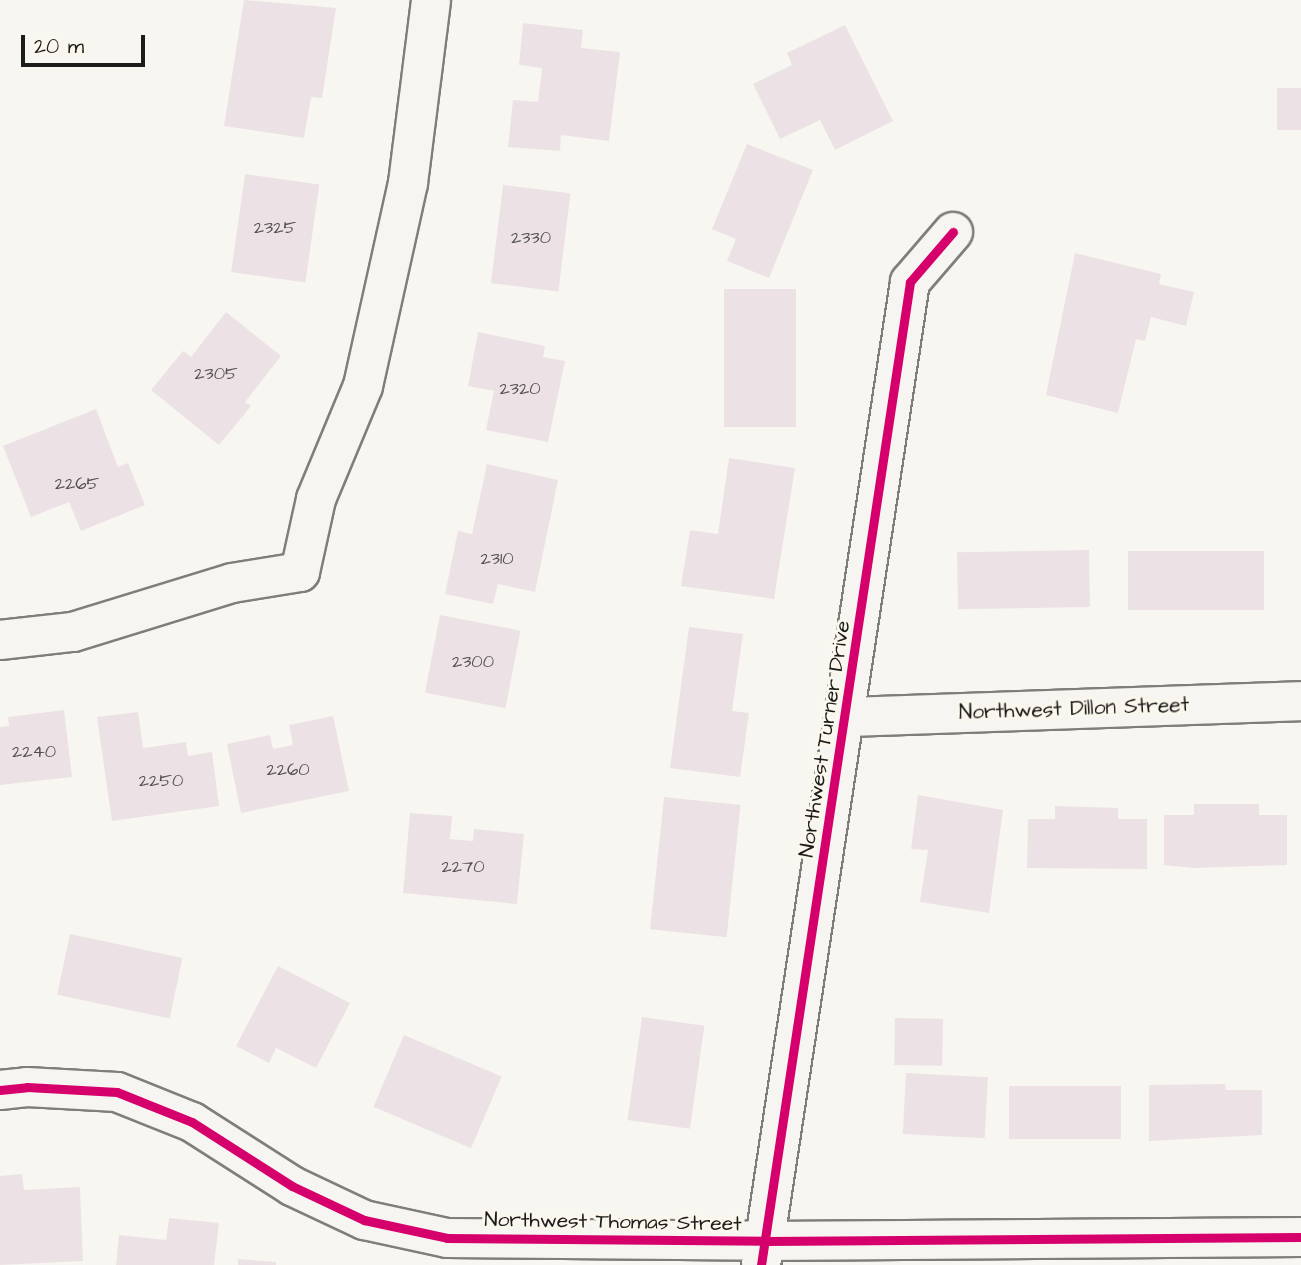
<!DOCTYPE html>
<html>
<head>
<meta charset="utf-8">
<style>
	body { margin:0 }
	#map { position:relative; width:1301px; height:1265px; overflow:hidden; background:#f8f6f0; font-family:"Architects Daughter",sans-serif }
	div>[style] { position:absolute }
	.building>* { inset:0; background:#ece2e6; transform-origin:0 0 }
	.roads { filter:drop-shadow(2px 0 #7f7e7b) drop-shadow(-2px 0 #7f7e7b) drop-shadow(0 2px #7f7e7b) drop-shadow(0 -2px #7f7e7b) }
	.minor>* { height:38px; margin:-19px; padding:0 19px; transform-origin:19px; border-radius:19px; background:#f6f5f1 }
	.cycleway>* { height:9px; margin:-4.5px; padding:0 4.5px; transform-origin:4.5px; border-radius:4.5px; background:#d6006c }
	span { translate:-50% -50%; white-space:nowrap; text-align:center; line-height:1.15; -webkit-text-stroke:6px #fbf7ec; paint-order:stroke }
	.number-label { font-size:18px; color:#504e4e }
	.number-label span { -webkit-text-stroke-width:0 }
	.street-label { font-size:21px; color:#1c1c1c }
	.scale { position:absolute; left:21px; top:35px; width:124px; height:32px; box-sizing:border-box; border:4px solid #1c1c1c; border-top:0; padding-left:9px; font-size:21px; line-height:24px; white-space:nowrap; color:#1c1c1c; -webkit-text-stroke:5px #fbf7ec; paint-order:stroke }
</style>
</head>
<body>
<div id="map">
	<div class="building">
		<i style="clip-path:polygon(244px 0,336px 8px,322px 98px,311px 97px,304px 138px,224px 126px)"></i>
		<i style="clip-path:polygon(523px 23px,583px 30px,581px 48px,620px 52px,609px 141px,561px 135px,560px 151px,508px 147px,513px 100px,538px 102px,540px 86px,542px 68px,519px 65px)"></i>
		<i style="clip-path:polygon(845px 25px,893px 121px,835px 150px,820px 120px,780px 139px,753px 84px,792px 65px,787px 53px)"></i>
		<i style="left:1277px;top:88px;width:24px;height:42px"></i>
		<i style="clip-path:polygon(747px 144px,813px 170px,769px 278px,727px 261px,736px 239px,712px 229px)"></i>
		<i style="left:245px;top:174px;width:75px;height:99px;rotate:8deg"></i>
		<i style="left:503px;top:185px;width:68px;height:99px;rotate:7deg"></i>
		<i style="clip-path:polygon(1075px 253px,1161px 274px,1159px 284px,1194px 292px,1186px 326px,1151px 317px,1145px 341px,1136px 339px,1118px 413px,1046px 395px)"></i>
		<i style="left:724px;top:289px;width:72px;height:138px"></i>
		<i style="clip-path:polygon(226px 312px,281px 356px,245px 402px,251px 406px,219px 445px,151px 390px,183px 351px,191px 357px)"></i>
		<i style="clip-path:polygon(478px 332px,545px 346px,543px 357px,565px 361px,548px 442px,486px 430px,494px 391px,468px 386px)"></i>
		<i style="clip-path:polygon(96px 409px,118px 467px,128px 463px,145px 505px,81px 531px,69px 502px,31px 517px,3px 446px)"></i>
		<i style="clip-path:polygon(729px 458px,795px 468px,774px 599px,681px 586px,690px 530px,718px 534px)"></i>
		<i style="clip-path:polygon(487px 464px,558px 480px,535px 592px,498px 584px,493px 604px,445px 594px,458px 531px,472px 534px)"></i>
		<i style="left:1089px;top:550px;width:57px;height:132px;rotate:89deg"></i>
		<i style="left:1128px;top:551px;width:136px;height:59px"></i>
		<i style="left:440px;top:615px;width:82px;height:79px;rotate:11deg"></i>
		<i style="clip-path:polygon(689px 627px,743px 634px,732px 711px,749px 713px,740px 777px,670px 768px)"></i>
		<i style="clip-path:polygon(64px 710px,72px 777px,0 785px,0 727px,9px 726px,8px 717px)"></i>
		<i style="clip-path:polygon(138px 712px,143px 748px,186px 742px,188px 756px,212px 752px,219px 806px,112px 821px,97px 717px)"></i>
		<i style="clip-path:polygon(333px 716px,349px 791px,241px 813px,227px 744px,270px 735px,273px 749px,293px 745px,289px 725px)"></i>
		<i style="clip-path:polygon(918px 795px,1003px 810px,989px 913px,920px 902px,928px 850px,911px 849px)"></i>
		<i style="left:664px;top:797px;width:77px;height:133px;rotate:6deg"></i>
		<i style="clip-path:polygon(1194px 804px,1259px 804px,1259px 815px,1287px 815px,1287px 865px,1194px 868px,1164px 865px,1164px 815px,1194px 815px)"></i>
		<i style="clip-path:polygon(1055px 806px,1118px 808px,1118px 819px,1147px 819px,1147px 869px,1027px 868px,1028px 819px,1055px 819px)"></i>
		<i style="clip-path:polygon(410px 813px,452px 816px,450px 839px,473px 841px,474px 829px,524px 834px,517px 904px,403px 893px)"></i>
		<i style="left:70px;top:934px;width:115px;height:62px;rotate:12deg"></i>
		<i style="clip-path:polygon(278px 966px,350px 1003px,316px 1068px,276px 1048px,269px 1063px,236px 1046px)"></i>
		<i style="left:642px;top:1017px;width:63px;height:104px;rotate:8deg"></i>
		<i style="left:895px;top:1018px;width:48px;height:47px;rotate:1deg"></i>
		<i style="left:404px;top:1035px;width:106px;height:78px;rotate:23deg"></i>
		<i style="left:906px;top:1073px;width:82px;height:61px;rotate:3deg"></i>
		<i style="clip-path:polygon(1225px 1084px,1226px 1090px,1262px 1090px,1262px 1135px,1149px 1141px,1149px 1085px)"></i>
		<i style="left:1009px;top:1086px;width:112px;height:53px"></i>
		<i style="clip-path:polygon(22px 1174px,24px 1190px,80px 1187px,83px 1261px,0 1265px,0 1176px)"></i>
		<i style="clip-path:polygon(169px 1218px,219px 1223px,214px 1265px,116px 1265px,119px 1235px,166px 1240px)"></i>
		<i style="clip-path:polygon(238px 1259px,276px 1262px,276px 1265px,238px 1265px)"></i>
	</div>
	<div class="roads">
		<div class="minor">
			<i style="left:0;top:640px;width:73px;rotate:-6.3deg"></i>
			<i style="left:73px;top:632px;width:166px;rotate:-17.1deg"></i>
			<i style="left:232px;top:583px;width:69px;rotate:-9.2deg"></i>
			<i style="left:300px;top:572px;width:75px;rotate:-77.6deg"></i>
			<i style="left:316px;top:499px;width:122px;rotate:-67.4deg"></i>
			<i style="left:363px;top:386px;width:208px;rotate:-77.5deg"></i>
			<i style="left:408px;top:183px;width:184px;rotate:-82.8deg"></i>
			<i style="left:847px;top:717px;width:454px;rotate:-2deg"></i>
			<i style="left:0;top:1090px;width:27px;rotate:-6deg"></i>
			<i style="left:27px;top:1087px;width:90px;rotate:3.2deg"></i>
			<i style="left:117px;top:1092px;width:81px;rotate:21.8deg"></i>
			<i style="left:192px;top:1122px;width:119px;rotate:32.6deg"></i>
			<i style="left:292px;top:1186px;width:80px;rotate:25.3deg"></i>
			<i style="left:364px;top:1220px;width:85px;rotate:12.2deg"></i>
			<i style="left:447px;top:1238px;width:318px;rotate:0.5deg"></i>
			<i style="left:765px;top:1241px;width:536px;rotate:-0.43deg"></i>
			<i style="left:761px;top:1265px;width:994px;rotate:-81.38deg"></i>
			<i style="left:910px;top:282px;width:66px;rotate:-49.3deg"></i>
		</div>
	</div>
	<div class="cycleway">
		<i style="left:0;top:1090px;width:27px;rotate:-6deg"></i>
		<i style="left:27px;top:1087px;width:90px;rotate:3.2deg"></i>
		<i style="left:117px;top:1092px;width:81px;rotate:21.8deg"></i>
		<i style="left:192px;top:1122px;width:119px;rotate:32.6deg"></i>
		<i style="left:292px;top:1186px;width:80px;rotate:25.3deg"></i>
		<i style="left:364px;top:1220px;width:85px;rotate:12.2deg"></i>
		<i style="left:447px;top:1238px;width:318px;rotate:0.5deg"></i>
		<i style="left:765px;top:1241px;width:536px;rotate:-0.43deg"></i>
		<i style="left:761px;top:1265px;width:994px;rotate:-81.38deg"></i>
		<i style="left:910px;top:282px;width:66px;rotate:-49.3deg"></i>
	</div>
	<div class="number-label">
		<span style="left:275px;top:228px">2325</span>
		<span style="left:531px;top:238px">2330</span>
		<span style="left:216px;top:374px">2305</span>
		<span style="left:520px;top:389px">2320</span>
		<span style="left:77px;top:484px">2265</span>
		<span style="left:497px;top:559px">2310</span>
		<span style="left:473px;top:662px">2300</span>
		<span style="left:34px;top:752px">2240</span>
		<span style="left:288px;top:770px">2260</span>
		<span style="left:161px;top:781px">2250</span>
		<span style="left:463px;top:867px">2270</span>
	</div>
	<div class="street-label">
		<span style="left:1074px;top:709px;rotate:-2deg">Northwest Dillon Street</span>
		<span style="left:825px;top:739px;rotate:-81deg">Northwest Turner Drive</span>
		<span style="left:613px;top:1222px;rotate:1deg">Northwest Thomas Street</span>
	</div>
	<div class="scale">20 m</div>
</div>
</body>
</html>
